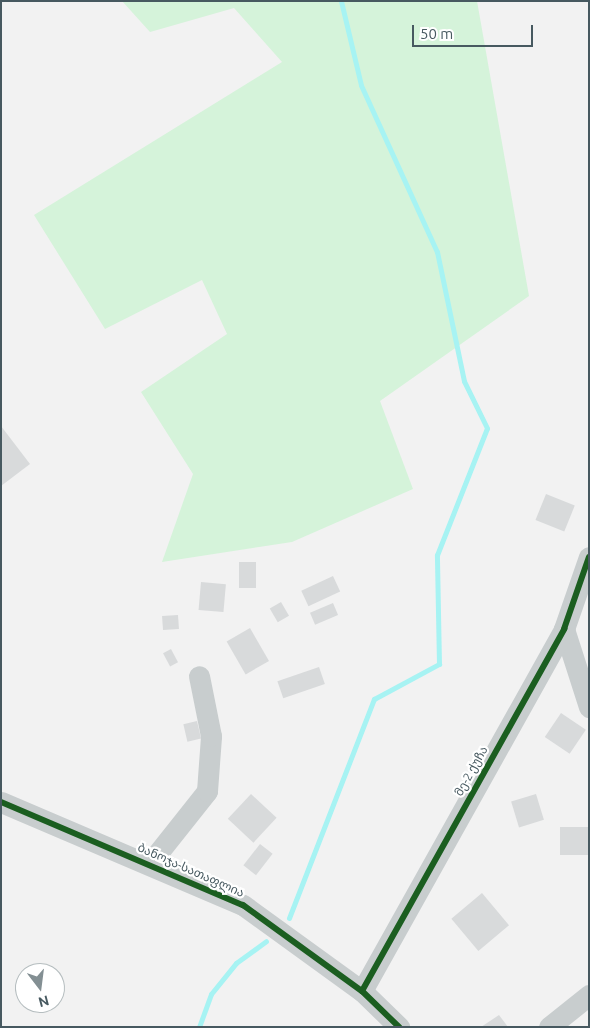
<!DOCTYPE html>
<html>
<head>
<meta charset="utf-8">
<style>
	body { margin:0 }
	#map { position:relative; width:590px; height:1028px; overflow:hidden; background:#f2f2f2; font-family:Ubuntu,"Noto Sans Georgian",sans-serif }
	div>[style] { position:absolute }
	.green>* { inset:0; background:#d5f3da }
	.stream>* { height:5px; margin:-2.5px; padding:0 2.5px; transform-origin:2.5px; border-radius:2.5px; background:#a7f3f3 }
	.building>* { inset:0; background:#d8dadb; transform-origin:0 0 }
	.minor>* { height:21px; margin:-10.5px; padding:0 10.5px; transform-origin:10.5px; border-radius:10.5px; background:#c8cdce }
	.cycleway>* { height:6px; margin:-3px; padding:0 3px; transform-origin:3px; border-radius:3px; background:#1b5e20 }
	span { translate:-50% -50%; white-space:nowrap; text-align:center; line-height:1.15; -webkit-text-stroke:4.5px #fff; paint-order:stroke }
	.street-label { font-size:12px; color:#475960 }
	.frame { position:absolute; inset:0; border:2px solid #475960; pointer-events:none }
	.north { position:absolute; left:15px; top:963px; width:50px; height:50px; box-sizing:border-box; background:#fff; border:1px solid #b5bdbf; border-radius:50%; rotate:165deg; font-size:14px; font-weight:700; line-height:20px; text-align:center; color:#475960 }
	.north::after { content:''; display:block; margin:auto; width:18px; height:22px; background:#838f93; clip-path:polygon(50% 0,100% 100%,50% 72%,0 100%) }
	.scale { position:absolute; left:412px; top:25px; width:121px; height:22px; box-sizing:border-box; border:2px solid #475960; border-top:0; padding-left:6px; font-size:15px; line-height:18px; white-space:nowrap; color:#475960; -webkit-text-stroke:4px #fff; paint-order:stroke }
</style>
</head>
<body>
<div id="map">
	<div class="green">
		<i style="clip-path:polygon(122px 1px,477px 1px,529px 296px,380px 401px,413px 489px,292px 542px,162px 562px,193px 474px,141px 392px,227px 334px,202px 280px,105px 329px,34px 215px,282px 62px,234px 8px,150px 32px)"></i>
	</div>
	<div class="stream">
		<i style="left:289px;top:918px;width:235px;rotate:-68.8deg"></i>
		<i style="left:374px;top:699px;width:74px;rotate:-28.3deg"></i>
		<i style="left:439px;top:664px;width:109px;rotate:-91.1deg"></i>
		<i style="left:437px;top:555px;width:136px;rotate:-68.5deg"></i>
		<i style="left:487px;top:428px;width:52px;rotate:-116.1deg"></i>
		<i style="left:464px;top:381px;width:132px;rotate:-101.8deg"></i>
		<i style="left:437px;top:252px;width:183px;rotate:-114.5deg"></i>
		<i style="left:361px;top:85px;width:86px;rotate:-103.4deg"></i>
		<i style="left:199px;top:1027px;width:35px;rotate:-70deg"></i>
		<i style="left:211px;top:994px;width:40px;rotate:-51deg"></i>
		<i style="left:236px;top:963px;width:37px;rotate:-36deg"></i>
	</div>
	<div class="building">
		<i style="clip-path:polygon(1px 426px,30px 464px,1px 486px)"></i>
		<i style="left:546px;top:494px;width:31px;height:28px;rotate:22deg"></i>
		<i style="left:256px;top:562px;width:26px;height:17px;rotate:90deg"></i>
		<i style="left:333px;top:576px;width:17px;height:35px;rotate:65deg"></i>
		<i style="left:201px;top:582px;width:25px;height:28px;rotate:5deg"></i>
		<i style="left:281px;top:602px;width:16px;height:13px;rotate:60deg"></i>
		<i style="left:333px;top:603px;width:13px;height:25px;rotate:67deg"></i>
		<i style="left:178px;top:615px;width:14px;height:16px;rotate:86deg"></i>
		<i style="left:250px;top:628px;width:38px;height:27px;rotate:60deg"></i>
		<i style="left:171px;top:649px;width:15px;height:9px;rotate:62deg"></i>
		<i style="left:319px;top:667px;width:18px;height:44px;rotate:71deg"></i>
		<i style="left:561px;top:713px;width:30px;height:29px;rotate:34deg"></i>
		<i style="left:197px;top:721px;width:18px;height:14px;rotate:77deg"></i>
		<i style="left:251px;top:794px;width:35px;height:34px;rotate:43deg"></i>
		<i style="left:536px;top:794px;width:27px;height:26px;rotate:73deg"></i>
		<i style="left:589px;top:827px;width:28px;height:29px;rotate:90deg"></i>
		<i style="left:260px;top:844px;width:16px;height:27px;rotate:38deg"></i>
		<i style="left:482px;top:893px;width:42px;height:40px;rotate:50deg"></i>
		<i style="clip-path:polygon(499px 1015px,508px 1027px,481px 1027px)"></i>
	</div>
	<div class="minor">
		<i style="left:564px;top:629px;width:82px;rotate:72.2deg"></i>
		<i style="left:1px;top:802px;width:263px;rotate:23.1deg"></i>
		<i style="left:243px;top:905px;width:147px;rotate:35.9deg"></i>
		<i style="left:362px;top:991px;width:52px;rotate:44.2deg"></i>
		<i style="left:150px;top:863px;width:92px;rotate:-51.6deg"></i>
		<i style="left:207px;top:791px;width:55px;rotate:-85.8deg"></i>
		<i style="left:211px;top:736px;width:61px;rotate:-101.3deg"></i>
		<i style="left:362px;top:991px;width:415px;rotate:-60.8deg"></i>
		<i style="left:564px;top:629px;width:76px;rotate:-70.9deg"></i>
		<i style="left:549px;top:1027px;width:51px;rotate:-38.7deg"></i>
	</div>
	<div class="cycleway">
		<i style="left:1px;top:802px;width:263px;rotate:23.1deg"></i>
		<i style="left:243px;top:905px;width:147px;rotate:35.9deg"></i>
		<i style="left:362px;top:991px;width:52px;rotate:44.2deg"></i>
		<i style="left:362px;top:991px;width:415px;rotate:-60.8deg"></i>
		<i style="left:564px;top:629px;width:76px;rotate:-70.9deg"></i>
	</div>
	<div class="street-label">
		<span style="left:471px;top:771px;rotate:-61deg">მე-2 ქუჩა</span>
		<span style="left:191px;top:870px;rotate:24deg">ბანოჯა-სათაფლია</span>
	</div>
	<div class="frame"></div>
	<div class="north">N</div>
	<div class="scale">50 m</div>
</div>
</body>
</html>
